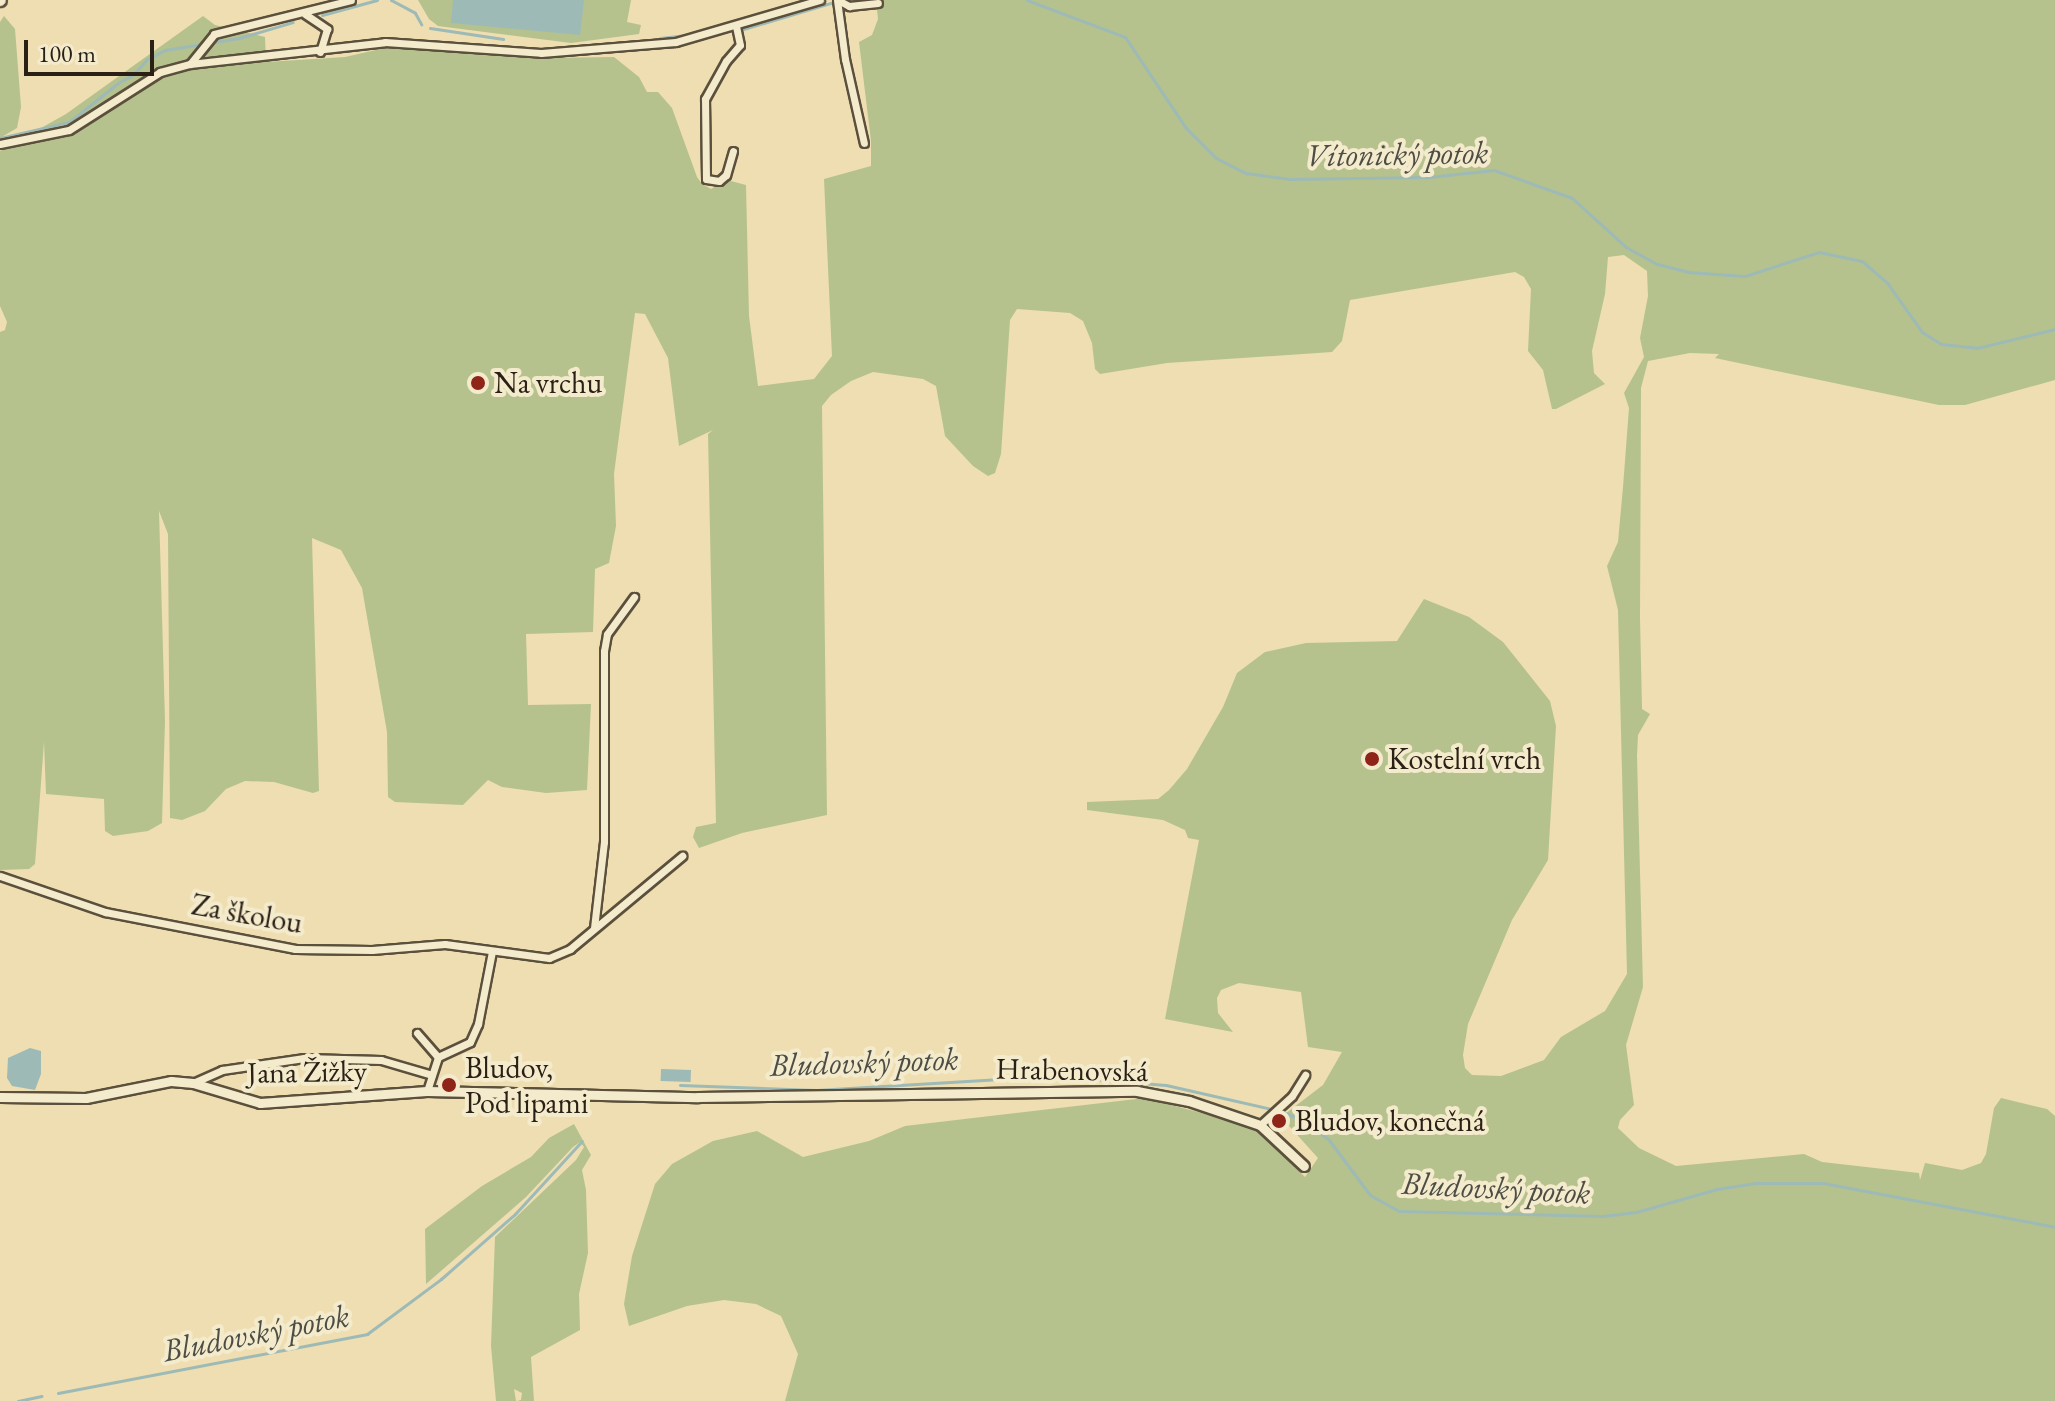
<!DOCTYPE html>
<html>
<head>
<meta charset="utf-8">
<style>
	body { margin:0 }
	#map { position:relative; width:2055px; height:1401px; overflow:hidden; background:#eedeb1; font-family:"EB Garamond",serif }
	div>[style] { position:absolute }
	.green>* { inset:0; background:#b5c28e }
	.water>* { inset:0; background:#9dbab6; transform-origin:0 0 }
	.stream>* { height:3px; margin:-1.5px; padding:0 1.5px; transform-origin:1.5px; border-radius:1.5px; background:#9dbab6 }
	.roads { filter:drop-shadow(2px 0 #5b503c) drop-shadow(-2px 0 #5b503c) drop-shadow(0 2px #5b503c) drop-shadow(0 -2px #5b503c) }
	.minor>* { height:7px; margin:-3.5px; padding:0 3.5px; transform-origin:3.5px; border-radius:3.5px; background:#f4eacc }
	.tertiary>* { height:9px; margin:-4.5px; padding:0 4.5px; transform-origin:4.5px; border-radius:4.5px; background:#f4eacc }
	.dots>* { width:22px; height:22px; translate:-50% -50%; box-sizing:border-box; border:4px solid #f4eacc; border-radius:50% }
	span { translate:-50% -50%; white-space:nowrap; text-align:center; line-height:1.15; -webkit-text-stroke:8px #f4eacc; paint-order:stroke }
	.poi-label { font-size:30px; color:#2a2015 }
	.left { translate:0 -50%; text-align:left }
	.street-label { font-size:30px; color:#2a2015 }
	.water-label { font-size:32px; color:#4c4e45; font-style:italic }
	.scale { position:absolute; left:24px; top:40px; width:130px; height:36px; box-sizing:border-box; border:4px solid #2a2015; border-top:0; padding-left:10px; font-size:24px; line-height:28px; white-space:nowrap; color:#2a2015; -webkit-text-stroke:6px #f4eacc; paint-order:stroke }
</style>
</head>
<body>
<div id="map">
	<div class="green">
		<i style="clip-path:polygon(418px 0,631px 0,627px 22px,641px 25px,639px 34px,571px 43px,438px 26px,429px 19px)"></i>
		<i style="clip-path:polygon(876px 0,2055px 0,2055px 380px,1965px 405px,1939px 405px,1715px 358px,1719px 354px,1690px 353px,1648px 361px,1641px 388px,1640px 618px,1642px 709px,1650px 714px,1638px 735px,1637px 756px,1643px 987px,1626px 1045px,1634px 1105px,1620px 1120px,1618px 1128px,1639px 1148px,1676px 1166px,1804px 1154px,1822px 1162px,1919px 1173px,1920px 1180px,1925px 1163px,1962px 1170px,1981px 1163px,1986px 1154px,1994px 1108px,2001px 1098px,2047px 1109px,2055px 1116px,2055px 1401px,785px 1401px,798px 1354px,781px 1316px,756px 1304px,724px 1300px,687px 1306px,629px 1326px,624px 1304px,632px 1256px,655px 1184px,672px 1164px,713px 1141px,757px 1131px,803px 1157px,869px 1141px,905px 1126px,1145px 1098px,1228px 1120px,1258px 1131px,1305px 1177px,1318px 1158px,1281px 1117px,1323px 1085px,1342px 1052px,1308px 1047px,1301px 992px,1239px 983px,1221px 990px,1217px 998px,1218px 1013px,1233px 1032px,1165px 1019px,1199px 840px,1188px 838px,1185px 830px,1163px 820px,1087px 810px,1087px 802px,1158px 799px,1169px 790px,1187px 769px,1223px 707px,1237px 673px,1265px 652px,1306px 643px,1397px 641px,1424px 599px,1469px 617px,1503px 642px,1550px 701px,1556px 726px,1548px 860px,1512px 920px,1468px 1024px,1463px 1055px,1465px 1068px,1472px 1075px,1501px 1076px,1544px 1060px,1561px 1037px,1605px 1011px,1627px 974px,1618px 610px,1607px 566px,1618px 542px,1623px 487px,1629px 408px,1624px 393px,1644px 357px,1640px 338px,1648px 296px,1647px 271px,1624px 255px,1608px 257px,1605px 294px,1592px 351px,1594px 373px,1605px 384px,1556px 409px,1552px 409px,1543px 370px,1528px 351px,1531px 289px,1524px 277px,1515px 272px,1350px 300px,1342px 341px,1332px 352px,1167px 363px,1100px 374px,1095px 369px,1092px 343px,1083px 321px,1070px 313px,1017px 309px,1010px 320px,1001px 454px,995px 473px,988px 476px,973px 466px,945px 436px,936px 386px,923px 379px,873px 372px,851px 381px,831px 395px,822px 406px,827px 815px,742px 833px,699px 848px,693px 837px,696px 827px,716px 823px,708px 434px,713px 430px,679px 446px,668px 358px,645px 314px,635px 313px,614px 474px,616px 526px,609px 563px,595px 569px,593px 632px,526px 634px,528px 705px,591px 704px,587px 790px,546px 793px,502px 787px,488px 780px,463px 805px,395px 802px,388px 797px,387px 732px,362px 588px,341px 550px,312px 538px,319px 791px,313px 793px,274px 782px,245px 781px,226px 789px,205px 811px,182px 820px,170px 818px,168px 534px,159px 511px,165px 721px,162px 823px,148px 831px,113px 836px,105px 831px,104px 799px,46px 794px,44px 742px,35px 864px,29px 869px,0 870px,0 332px,5px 330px,7px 322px,0 306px,0 151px,66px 114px,203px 16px,215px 25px,265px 37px,266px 62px,345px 57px,398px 45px,544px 58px,614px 57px,639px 77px,647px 92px,658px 92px,672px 108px,697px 177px,702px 184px,711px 189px,727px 180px,746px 185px,749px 316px,758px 386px,814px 379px,832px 356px,824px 179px,871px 166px,871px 141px,859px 42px,872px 35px,878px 19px)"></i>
		<i style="clip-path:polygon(4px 16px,15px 29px,21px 107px,17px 128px,0 138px,0 22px)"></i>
		<i style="clip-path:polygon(574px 1124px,591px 1155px,582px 1170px,586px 1190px,588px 1253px,579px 1294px,580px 1330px,531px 1357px,534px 1401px,517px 1401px,521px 1400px,522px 1393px,514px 1389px,516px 1401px,496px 1401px,491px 1346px,495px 1237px,576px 1160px,584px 1147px,580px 1142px,573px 1147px,526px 1197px,426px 1284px,425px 1229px,482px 1186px,531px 1157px,549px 1138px)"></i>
	</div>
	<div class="water">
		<i style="clip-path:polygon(453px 0,584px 0,580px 35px,451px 23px)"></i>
		<i style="clip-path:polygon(30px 1048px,41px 1051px,41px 1074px,35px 1090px,12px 1086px,7px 1078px,8px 1058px)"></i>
		<i style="left:661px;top:1069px;width:30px;height:12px;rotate:2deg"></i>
	</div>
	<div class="stream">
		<i style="left:391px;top:0;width:27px;rotate:28deg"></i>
		<i style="left:415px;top:13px;width:13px;rotate:61deg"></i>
		<i style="left:1027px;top:0;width:105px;rotate:20.7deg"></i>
		<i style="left:1125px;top:37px;width:110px;rotate:56.2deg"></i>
		<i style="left:1186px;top:128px;width:42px;rotate:45deg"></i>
		<i style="left:1216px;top:158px;width:34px;rotate:27deg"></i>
		<i style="left:1246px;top:173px;width:44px;rotate:7.8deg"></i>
		<i style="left:1290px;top:179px;width:139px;rotate:-0.8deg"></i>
		<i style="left:1429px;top:177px;width:65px;rotate:-6.1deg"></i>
		<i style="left:1494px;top:170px;width:83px;rotate:19.7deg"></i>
		<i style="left:1572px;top:198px;width:73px;rotate:42.2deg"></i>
		<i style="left:1626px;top:247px;width:35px;rotate:29deg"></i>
		<i style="left:1657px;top:264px;width:32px;rotate:14deg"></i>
		<i style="left:1688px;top:272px;width:57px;rotate:4deg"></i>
		<i style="left:1745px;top:276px;width:78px;rotate:-18deg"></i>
		<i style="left:1819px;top:252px;width:44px;rotate:11.8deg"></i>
		<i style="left:1862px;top:261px;width:35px;rotate:41deg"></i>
		<i style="left:1888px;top:284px;width:59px;rotate:54.7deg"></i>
		<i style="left:1922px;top:332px;width:22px;rotate:32deg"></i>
		<i style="left:1941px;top:344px;width:36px;rotate:6deg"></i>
		<i style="left:1977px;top:348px;width:80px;rotate:-13.7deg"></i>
		<i style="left:322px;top:15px;width:57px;rotate:-15.3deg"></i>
		<i style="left:430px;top:28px;width:74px;rotate:8.6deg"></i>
		<i style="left:740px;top:30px;width:101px;rotate:-16.6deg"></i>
		<i style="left:660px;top:38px;width:30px;rotate:-6deg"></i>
		<i style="left:0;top:138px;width:71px;rotate:-13.1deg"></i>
		<i style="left:69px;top:122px;width:63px;rotate:-38.5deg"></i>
		<i style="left:118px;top:83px;width:18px;rotate:-29deg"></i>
		<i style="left:134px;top:74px;width:18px;rotate:-49deg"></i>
		<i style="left:146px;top:60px;width:21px;rotate:-28deg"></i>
		<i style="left:165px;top:50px;width:75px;rotate:-9.2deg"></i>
		<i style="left:239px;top:38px;width:56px;rotate:-16.5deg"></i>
		<i style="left:680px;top:1085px;width:136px;rotate:2.1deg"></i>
		<i style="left:816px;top:1090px;width:239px;rotate:-3.4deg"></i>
		<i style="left:1055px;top:1076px;width:111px;rotate:4.6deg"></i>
		<i style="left:1166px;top:1085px;width:109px;rotate:12.8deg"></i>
		<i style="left:1280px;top:1111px;width:27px;rotate:22deg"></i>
		<i style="left:1305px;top:1121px;width:31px;rotate:38deg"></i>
		<i style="left:1329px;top:1140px;width:69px;rotate:53.3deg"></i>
		<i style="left:1370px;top:1195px;width:33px;rotate:29deg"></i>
		<i style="left:1399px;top:1211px;width:204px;rotate:1.4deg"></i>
		<i style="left:1603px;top:1216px;width:33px;rotate:-7deg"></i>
		<i style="left:1636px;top:1212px;width:84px;rotate:-15.9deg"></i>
		<i style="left:1717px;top:1189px;width:39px;rotate:-9deg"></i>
		<i style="left:1756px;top:1183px;width:67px"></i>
		<i style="left:1823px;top:1183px;width:236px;rotate:10.7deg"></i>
		<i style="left:58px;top:1393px;width:315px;rotate:-10.8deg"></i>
		<i style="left:367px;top:1334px;width:92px;rotate:-36.6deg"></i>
		<i style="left:441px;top:1279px;width:98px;rotate:-41.3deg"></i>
		<i style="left:515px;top:1214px;width:99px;rotate:-47.5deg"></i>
		<i style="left:18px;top:1401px;width:24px;rotate:-12deg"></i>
	</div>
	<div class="roads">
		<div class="minor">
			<i style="left:837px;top:0;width:60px;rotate:82.3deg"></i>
			<i style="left:845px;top:59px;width:86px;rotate:77.3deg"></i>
			<i style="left:838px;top:0;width:13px;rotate:29deg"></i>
			<i style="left:849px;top:6px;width:29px;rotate:-6deg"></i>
			<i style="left:305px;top:14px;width:27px;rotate:34deg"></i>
			<i style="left:327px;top:29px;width:24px;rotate:107deg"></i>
			<i style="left:190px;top:64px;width:38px;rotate:-51deg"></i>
			<i style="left:214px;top:34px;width:141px;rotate:-13.9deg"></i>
			<i style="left:0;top:144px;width:70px;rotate:-11.5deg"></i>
			<i style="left:69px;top:130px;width:108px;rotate:-32.5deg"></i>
			<i style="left:160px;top:72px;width:31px;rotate:-15deg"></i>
			<i style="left:190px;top:64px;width:196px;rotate:-6.4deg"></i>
			<i style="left:385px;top:42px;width:156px;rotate:4deg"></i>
			<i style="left:541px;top:53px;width:135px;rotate:-4.7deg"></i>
			<i style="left:676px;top:42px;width:150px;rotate:-16.3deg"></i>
			<i style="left:733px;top:151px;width:25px;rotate:106deg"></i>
			<i style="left:726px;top:175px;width:9px;rotate:139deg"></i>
			<i style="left:719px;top:181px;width:13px;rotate:-171deg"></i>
			<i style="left:706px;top:179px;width:80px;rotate:-90.7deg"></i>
			<i style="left:705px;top:99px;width:43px;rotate:-61.1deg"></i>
			<i style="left:726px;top:61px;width:21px;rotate:-49deg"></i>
			<i style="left:740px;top:45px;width:19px;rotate:-102deg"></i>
			<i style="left:0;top:876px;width:111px;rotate:18.9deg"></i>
			<i style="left:105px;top:912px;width:194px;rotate:11deg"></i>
			<i style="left:295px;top:949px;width:77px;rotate:0.7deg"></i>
			<i style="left:372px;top:950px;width:73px;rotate:-4.7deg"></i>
			<i style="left:445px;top:944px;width:105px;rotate:7.7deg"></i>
			<i style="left:549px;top:958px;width:23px;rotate:-23deg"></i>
			<i style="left:570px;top:949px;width:146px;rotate:-39.7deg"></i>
			<i style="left:594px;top:928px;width:87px;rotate:-83.4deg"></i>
			<i style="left:604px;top:842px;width:191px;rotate:-90deg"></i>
			<i style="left:604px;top:651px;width:17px;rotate:-80deg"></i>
			<i style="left:607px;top:634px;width:46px;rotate:-53.9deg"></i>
			<i style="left:417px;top:1033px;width:32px;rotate:49deg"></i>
			<i style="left:438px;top:1057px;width:35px;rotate:-25deg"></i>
			<i style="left:470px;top:1042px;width:20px;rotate:-66deg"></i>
			<i style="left:478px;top:1024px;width:74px;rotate:-79.1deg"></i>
			<i style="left:193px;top:1083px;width:32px;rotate:-24deg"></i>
			<i style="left:222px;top:1070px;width:83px;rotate:-8.3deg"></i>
			<i style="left:304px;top:1058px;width:77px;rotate:1.5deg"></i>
			<i style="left:381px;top:1060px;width:53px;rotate:16.4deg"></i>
			<i style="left:427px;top:1091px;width:36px;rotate:-72deg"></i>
			<i style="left:1260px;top:1125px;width:43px;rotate:-42.2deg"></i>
			<i style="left:1292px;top:1096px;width:25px;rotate:-58deg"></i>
		</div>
		<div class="tertiary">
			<i style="left:0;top:1px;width:1px;rotate:-45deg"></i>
			<i style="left:0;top:1097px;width:86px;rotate:0.7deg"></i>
			<i style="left:86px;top:1098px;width:87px;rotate:-11.3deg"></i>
			<i style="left:171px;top:1081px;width:22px;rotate:5deg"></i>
			<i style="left:193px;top:1083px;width:70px;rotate:16.6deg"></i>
			<i style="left:260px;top:1103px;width:167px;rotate:-4.1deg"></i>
			<i style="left:427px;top:1091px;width:271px;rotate:1.3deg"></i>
			<i style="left:698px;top:1097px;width:439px;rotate:-0.8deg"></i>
			<i style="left:1137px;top:1091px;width:53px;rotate:10.9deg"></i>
			<i style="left:1189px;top:1101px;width:75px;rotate:18.7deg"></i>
			<i style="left:1260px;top:1125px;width:60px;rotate:43deg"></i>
		</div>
	</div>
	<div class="dots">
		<i style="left:478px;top:383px;background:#8f2418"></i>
		<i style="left:1372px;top:759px;background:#8f2418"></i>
		<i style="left:449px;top:1085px;background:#8f2418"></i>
		<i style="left:1279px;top:1121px;background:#8f2418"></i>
	</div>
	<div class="poi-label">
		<span class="left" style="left:494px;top:383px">Na vrchu</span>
		<span class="left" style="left:1388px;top:759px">Kostelní vrch</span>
		<span class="left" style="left:465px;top:1085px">Bludov,<br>Pod lipami</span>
		<span class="left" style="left:1295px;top:1121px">Bludov, konečná</span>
	</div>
	<div class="street-label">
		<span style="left:247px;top:914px;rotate:10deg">Za školou</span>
		<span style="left:1072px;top:1070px;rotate:1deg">Hrabenovská</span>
		<span style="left:307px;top:1072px;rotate:-1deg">Jana Žižky</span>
	</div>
	<div class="water-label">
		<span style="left:1397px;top:154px;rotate:-1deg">Vítonický potok</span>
		<span style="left:864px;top:1062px;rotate:-2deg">Bludovský potok</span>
		<span style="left:1496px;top:1188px;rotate:3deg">Bludovský potok</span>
		<span style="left:256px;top:1333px;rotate:-11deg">Bludovský potok</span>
	</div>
	<div class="scale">100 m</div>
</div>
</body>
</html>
